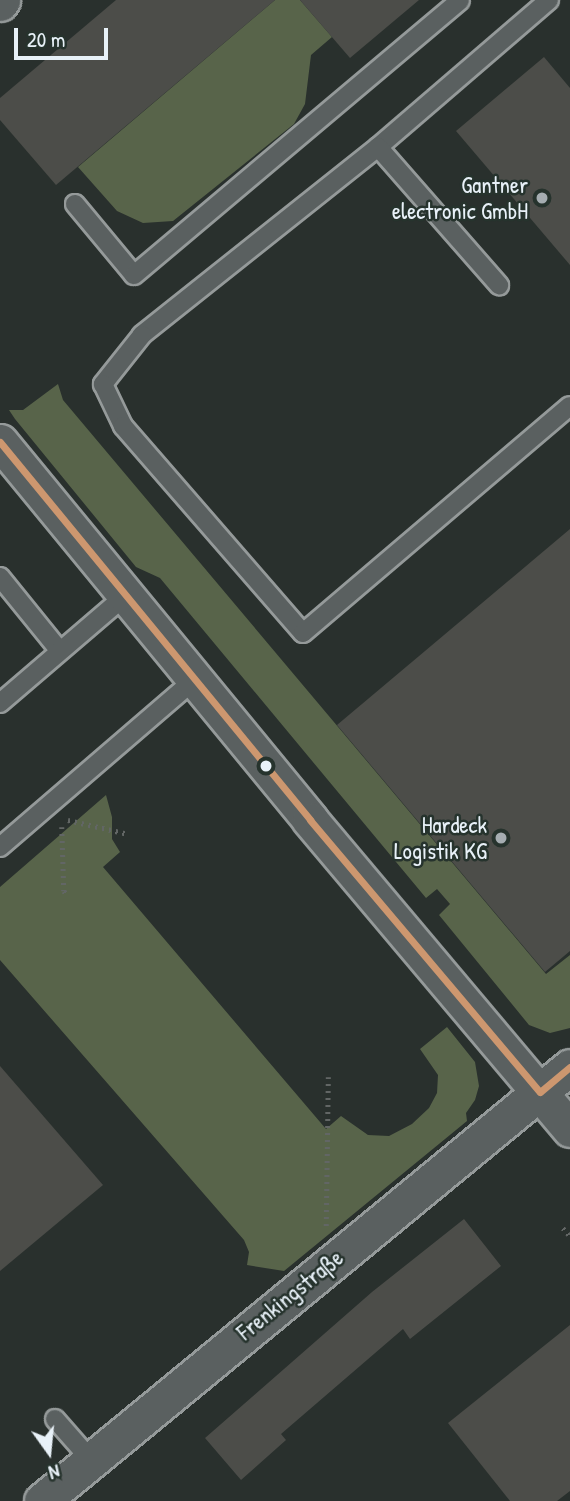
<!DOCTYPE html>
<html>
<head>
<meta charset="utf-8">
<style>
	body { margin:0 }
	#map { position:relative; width:570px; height:1501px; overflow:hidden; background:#29302d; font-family:"Patrick Hand",sans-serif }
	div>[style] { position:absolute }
	.green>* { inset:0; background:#58644a }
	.building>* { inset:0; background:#4c4d49 }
	.path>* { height:4.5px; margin-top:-2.25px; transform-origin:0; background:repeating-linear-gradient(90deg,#626665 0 2px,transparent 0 7px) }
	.roads { filter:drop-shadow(2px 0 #959a9a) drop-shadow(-2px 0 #959a9a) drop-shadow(0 2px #959a9a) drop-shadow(0 -2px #959a9a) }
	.service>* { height:18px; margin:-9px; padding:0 9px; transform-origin:9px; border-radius:9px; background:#5a6060 }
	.minor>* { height:35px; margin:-17.5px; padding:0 17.5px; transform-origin:17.5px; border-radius:17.5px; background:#5a6060 }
	.bus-1>* { height:7px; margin:-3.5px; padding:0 3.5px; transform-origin:3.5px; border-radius:3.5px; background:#cd976f }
	.dots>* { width:19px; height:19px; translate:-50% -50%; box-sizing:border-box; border:4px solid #26332d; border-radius:50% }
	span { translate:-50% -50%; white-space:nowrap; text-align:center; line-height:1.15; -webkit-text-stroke:5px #26332d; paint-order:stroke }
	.poi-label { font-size:23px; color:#e8f1f8 }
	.right { translate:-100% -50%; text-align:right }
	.street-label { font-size:23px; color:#e8f1f8 }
	.north { position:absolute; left:14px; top:1417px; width:70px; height:70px; -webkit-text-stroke:5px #26332d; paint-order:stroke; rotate:165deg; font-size:19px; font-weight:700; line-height:28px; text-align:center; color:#e8f1f8 }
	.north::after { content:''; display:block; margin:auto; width:24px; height:32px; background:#e8f1f8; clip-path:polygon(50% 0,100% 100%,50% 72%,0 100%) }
	.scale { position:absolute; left:14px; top:28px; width:94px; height:32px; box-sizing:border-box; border:4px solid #e8f1f8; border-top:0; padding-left:9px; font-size:21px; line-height:24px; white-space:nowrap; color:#e8f1f8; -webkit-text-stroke:5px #26332d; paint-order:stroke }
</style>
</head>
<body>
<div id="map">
	<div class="green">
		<i style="clip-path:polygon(275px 0,300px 0,332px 37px,311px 55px,305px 104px,294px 124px,173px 221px,143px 223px,117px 211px,78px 167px)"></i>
		<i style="clip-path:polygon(58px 384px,63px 400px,546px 974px,570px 955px,570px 1028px,550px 1033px,529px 1025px,439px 915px,450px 904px,437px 889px,426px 898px,160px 578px,136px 567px,15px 419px,9px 410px,23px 410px)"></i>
		<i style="clip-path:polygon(106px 795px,112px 817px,112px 839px,120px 852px,103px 867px,326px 1129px,341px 1116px,368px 1135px,389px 1136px,412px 1124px,429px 1108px,437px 1093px,438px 1075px,420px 1049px,447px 1027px,475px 1062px,479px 1086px,475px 1100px,466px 1113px,467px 1121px,284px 1271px,247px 1265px,249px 1252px,244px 1240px,0 960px,0 887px)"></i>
	</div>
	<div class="building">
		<i style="clip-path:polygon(116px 0,275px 0,56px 185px,0 120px,0 98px)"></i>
		<i style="clip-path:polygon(300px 0,419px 0,350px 58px)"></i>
		<i style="clip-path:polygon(544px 57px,570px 88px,570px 265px,456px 131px)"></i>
		<i style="clip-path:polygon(570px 529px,570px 951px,545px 972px,337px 725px)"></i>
		<i style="clip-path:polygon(0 1066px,103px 1185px,0 1271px)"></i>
		<i style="clip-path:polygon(464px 1219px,501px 1266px,410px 1339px,403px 1329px,281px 1434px,286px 1440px,241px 1480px,205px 1438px,372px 1292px)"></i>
		<i style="clip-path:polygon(570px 1325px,570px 1491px,557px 1501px,510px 1501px,448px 1423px)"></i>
	</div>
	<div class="path">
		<i style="left:68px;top:820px;width:62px;rotate:13.1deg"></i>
		<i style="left:62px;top:827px;width:64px;rotate:88.2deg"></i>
		<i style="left:64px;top:891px;width:6px;rotate:51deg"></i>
		<i style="left:326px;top:1226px;width:149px;rotate:-89.2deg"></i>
		<i style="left:563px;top:1228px;width:11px;rotate:49deg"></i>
	</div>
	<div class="roads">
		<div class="service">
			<i style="left:549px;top:0;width:225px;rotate:139.3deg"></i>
			<i style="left:378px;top:147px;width:302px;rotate:141.5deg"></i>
			<i style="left:142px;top:335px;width:63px;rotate:128.5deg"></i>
			<i style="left:103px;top:384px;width:47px;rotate:64.5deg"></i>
			<i style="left:123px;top:426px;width:274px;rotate:49deg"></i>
			<i style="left:303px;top:633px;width:350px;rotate:-40.4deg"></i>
			<i style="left:378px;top:147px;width:184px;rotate:48.8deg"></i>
			<i style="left:75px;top:204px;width:92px;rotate:50.3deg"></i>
			<i style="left:134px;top:275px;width:426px;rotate:-40.1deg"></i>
			<i style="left:0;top:577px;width:95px;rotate:51deg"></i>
			<i style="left:0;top:703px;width:165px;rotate:-40.6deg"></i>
			<i style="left:0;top:847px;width:257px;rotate:-40.7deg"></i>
			<i style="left:55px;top:1419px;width:55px;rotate:48.7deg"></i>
		</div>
		<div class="minor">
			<i style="left:0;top:3px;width:4px;rotate:-56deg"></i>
			<i style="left:0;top:442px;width:489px;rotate:50.6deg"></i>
			<i style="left:310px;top:820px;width:404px;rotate:49.9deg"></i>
			<i style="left:42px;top:1501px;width:683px;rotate:-39.42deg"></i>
		</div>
	</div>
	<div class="bus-1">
		<i style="left:0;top:442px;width:489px;rotate:50.6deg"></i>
		<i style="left:310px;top:820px;width:356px;rotate:49.8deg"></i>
		<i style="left:540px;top:1092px;width:39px;rotate:-40deg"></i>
	</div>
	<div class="dots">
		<i style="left:542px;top:198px;background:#a5adb1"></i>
		<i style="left:266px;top:766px;background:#e8f1f8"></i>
		<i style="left:501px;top:838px;background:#a5adb1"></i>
	</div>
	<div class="poi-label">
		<span class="right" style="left:528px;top:198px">Gantner<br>electronic GmbH</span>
		<span class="right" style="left:487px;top:838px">Hardeck<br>Logistik KG</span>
	</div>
	<div class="street-label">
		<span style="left:290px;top:1295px;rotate:-39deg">Frenkingstraße</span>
	</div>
	<div class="north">N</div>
	<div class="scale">20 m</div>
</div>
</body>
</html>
